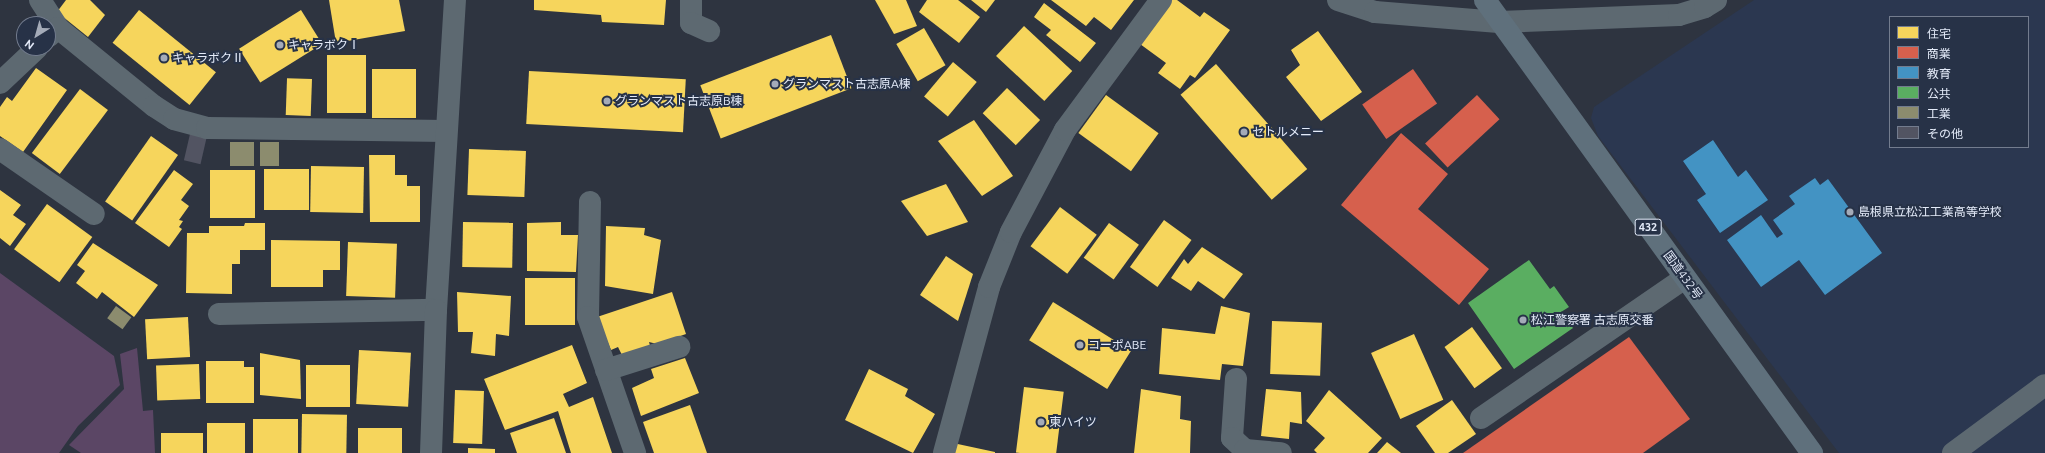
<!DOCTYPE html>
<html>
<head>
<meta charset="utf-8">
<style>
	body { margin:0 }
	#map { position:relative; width:2045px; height:453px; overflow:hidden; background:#2e3440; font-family:Ubuntu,"Noto Sans JP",sans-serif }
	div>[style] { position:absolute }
	.built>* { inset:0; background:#2b3750 }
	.green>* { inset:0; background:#5b4665 }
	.homes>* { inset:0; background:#f6d55c; transform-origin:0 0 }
	.shops>* { inset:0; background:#d6604d; transform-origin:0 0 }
	.schools>* { inset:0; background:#4393c3 }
	.public>* { inset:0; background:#5aae61 }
	.industry>* { inset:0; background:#8c8c6e; transform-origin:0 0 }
	.building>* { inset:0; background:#525462; transform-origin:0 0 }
	.minor>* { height:22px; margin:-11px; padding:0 11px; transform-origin:11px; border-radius:11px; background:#5d6971 }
	.highway>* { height:22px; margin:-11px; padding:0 11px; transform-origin:11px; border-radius:11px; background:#5f707c }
	.dots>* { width:11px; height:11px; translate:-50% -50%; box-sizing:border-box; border:2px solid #273247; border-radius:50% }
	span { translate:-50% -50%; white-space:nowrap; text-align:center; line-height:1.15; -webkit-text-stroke:4px #273247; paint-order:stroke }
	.shield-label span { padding:1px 3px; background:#273247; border:1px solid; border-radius:3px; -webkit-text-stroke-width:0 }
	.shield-label { font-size:11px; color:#e4ebf9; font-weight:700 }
	.poi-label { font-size:12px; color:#e4ebf9 }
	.left { translate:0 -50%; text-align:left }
	.street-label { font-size:12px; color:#e4ebf9 }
	.legend { position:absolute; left:1889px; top:16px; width:140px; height:132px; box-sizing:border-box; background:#273247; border:1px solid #737c8e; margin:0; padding:5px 7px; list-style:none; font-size:12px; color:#e4ebf9 }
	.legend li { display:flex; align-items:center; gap:8px; height:20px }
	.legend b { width:20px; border:1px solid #737c8e }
	.north { position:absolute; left:16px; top:16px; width:40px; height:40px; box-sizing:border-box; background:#273247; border:1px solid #737c8e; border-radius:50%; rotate:217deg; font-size:11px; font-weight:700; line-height:16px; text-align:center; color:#e4ebf9 }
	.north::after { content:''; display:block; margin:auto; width:14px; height:18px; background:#a4abb8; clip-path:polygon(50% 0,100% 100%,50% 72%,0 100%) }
</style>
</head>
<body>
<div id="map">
	<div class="built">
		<i style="clip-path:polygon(evenodd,1754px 0,2045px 0,2045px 453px,1839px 453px,1598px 136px,1591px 118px,1594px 107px,1754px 0,1890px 17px,2028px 17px,2028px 147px,1890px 147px,1890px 17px)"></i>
	</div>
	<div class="green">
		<i style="clip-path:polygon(0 273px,114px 356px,120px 385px,78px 426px,59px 453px,0 453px)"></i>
		<i style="clip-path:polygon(137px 348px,143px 411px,153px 410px,155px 453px,81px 453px,69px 445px,124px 389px,120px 354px)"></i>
	</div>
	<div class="homes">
		<i style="clip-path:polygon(66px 0,90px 0,105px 15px,88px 37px,57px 12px)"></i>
		<i style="clip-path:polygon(329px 0,399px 0,405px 31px,336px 43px)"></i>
		<i style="clip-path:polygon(534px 0,666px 0,664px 25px,602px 22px,601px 15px,534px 10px)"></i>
		<i style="clip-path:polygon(875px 0,906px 0,917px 26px,894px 34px)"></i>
		<i style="clip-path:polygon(927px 0,958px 0,980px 17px,959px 43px,919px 12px)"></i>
		<i style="clip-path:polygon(971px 0,995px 0,986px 12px)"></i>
		<i style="clip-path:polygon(1051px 0,1134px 0,1111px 30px,1094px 17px,1086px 26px)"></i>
		<i style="clip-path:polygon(1172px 0,1177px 0,1200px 17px,1204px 12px,1230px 30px,1195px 78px,1190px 75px,1180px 89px,1158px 73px,1166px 63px,1140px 44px)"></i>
		<i style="clip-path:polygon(1044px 3px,1096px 43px,1080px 62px,1046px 35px,1051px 30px,1034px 17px)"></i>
		<i style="left:139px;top:10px;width:99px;height:42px;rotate:39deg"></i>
		<i style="left:301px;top:10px;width:40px;height:73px;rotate:58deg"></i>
		<i style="left:1024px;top:26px;width:66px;height:41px;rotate:43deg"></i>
		<i style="left:924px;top:28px;width:43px;height:32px;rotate:60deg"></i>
		<i style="clip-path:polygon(1318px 31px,1362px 92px,1321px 121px,1286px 77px,1300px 65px,1291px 50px)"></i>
		<i style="left:831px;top:35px;width:57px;height:140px;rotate:69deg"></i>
		<i style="left:327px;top:55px;width:39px;height:58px"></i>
		<i style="left:953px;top:62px;width:31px;height:45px;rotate:40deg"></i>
		<i style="left:1216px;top:64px;width:139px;height:47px;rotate:49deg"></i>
		<i style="clip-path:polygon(36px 68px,67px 90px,23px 152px,0 136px,0 107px,7px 97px,12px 101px)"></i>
		<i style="left:372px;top:69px;width:44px;height:49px"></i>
		<i style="left:529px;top:71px;width:157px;height:53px;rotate:3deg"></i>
		<i style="left:312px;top:79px;width:37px;height:25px;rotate:92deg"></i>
		<i style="left:1007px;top:88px;width:46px;height:35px;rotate:44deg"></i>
		<i style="left:80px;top:89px;width:35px;height:80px;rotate:37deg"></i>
		<i style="left:1106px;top:95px;width:65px;height:47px;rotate:36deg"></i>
		<i style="clip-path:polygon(974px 120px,1013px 176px,982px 196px,938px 141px)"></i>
		<i style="left:151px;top:136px;width:33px;height:80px;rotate:35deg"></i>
		<i style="left:469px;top:149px;width:57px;height:46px;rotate:2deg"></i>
		<i style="clip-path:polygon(369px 155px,395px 155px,395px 175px,407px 175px,407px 186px,420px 186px,420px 222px,370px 222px)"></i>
		<i style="left:311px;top:166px;width:53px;height:46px;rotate:1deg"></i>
		<i style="left:264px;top:169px;width:45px;height:41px"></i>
		<i style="clip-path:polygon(174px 170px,193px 184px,181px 200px,189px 206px,179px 220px,183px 221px,179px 227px,182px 229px,169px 247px,135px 223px)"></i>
		<i style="left:210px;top:170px;width:45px;height:48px"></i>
		<i style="clip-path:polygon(946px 184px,968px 222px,927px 236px,901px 201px)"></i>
		<i style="clip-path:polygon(0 190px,21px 205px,13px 215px,26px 224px,10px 246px,0 238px)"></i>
		<i style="left:47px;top:204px;width:56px;height:56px;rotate:36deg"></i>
		<i style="left:1060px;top:207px;width:46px;height:49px;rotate:37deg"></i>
		<i style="left:1164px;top:220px;width:34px;height:58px;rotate:36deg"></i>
		<i style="left:463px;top:222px;width:50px;height:45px;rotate:1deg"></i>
		<i style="clip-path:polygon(561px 222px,561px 235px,578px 235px,576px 272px,527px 271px,527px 223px)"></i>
		<i style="clip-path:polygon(245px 223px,265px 223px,265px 250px,240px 250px,240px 264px,232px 264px,232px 294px,186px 293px,187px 233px,209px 233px,209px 226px,244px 226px)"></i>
		<i style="left:1109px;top:223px;width:37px;height:43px;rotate:36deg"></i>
		<i style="clip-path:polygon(606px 226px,645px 228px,644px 235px,661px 240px,653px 294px,605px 286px)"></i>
		<i style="clip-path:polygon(271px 240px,340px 241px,340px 270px,323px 270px,323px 287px,271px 287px)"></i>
		<i style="left:348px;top:242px;width:49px;height:54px;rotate:2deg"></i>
		<i style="clip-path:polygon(93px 243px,158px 285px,134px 317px,102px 292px,97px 299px,76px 283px,85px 271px,77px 265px)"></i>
		<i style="clip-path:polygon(1202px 247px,1243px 274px,1224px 299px,1198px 281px,1191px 291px,1171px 278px,1184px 259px,1188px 264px)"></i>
		<i style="clip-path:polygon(946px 256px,973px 274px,958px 321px,920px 295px)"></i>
		<i style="left:525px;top:278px;width:50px;height:47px"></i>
		<i style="clip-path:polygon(457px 292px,511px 296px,509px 336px,496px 334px,495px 356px,471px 353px,473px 332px,458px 332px)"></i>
		<i style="clip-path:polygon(672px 292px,686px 334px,657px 344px,649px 342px,651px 349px,624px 359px,618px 347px,611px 350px,597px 317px)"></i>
		<i style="left:1053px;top:302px;width:92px;height:45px;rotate:32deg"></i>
		<i style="clip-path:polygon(1221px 306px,1250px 313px,1243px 366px,1222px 364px,1220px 380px,1159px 374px,1162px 328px,1215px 334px)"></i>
		<i style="left:188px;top:317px;width:40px;height:43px;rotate:87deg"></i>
		<i style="left:1272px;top:321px;width:50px;height:53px;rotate:2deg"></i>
		<i style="left:1472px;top:327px;width:51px;height:34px;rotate:54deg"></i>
		<i style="left:1414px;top:334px;width:72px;height:47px;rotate:66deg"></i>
		<i style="clip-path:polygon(572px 345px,587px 383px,563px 394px,569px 407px,593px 397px,612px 453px,571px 453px,558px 411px,505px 430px,484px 379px)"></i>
		<i style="left:359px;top:350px;width:52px;height:54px;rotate:3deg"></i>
		<i style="clip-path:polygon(260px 353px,300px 360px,301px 399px,260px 395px)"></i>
		<i style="clip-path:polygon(685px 358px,699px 393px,641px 416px,632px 388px,654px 378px,651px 369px)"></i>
		<i style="clip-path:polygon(206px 361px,244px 361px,244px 367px,254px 367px,254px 403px,206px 403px)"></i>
		<i style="left:199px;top:364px;width:35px;height:43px;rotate:88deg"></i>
		<i style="left:306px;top:365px;width:44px;height:42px"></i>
		<i style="clip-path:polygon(869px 369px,908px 389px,905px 396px,935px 414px,913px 453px,845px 420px)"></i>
		<i style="left:1024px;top:387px;width:40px;height:66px;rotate:7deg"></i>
		<i style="clip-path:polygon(1141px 389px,1181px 396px,1180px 419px,1191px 421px,1190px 453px,1134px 453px)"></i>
		<i style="clip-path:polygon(1266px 389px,1301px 392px,1302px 424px,1290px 422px,1289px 439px,1261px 436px)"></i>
		<i style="left:455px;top:390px;width:29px;height:53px;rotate:2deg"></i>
		<i style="clip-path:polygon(1329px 390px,1382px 438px,1368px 453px,1317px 453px,1314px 450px,1325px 438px,1306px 421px)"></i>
		<i style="clip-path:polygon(1452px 400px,1476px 434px,1448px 453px,1435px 453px,1416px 426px)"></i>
		<i style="clip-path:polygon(690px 405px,707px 453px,654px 453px,643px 422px)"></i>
		<i style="left:302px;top:414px;width:45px;height:39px;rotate:1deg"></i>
		<i style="clip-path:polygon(554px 418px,566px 453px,517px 453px,510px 433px)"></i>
		<i style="left:253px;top:419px;width:45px;height:34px"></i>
		<i style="left:207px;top:423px;width:38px;height:30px"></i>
		<i style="left:402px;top:428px;width:25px;height:44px;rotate:90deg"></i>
		<i style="left:161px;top:433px;width:42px;height:20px"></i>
		<i style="clip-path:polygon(1387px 442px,1401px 453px,1377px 453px)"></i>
		<i style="clip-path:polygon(953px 443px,995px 452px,995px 453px,950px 453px)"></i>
		<i style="clip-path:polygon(468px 448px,495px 449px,495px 453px,468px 453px)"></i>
	</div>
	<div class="shops">
		<i style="left:1413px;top:69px;width:42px;height:62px;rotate:55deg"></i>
		<i style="left:1477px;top:95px;width:33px;height:71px;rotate:47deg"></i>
		<i style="clip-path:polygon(1401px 133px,1448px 174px,1418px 209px,1489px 269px,1459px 305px,1341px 205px)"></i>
		<i style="clip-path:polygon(1629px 337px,1690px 419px,1643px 453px,1463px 453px)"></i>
	</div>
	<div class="schools">
		<i style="clip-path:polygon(1713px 140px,1738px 177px,1746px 170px,1768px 200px,1720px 233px,1697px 200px,1706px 194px,1683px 161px)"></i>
		<i style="clip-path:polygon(1815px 178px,1820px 185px,1828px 179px,1882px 253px,1825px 295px,1799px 260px,1761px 287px,1727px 240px,1761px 215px,1777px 238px,1783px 234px,1773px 220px,1795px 204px,1789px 196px)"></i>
	</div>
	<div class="public">
		<i style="clip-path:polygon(1529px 260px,1550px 289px,1554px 286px,1569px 307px,1561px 312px,1573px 328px,1514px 369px,1468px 303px)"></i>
	</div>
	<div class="industry">
		<i style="left:254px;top:142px;width:24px;height:24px;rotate:90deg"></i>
		<i style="left:260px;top:142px;width:19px;height:24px"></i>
		<i style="left:116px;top:306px;width:19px;height:15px;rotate:36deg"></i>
	</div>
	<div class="building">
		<i style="left:190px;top:134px;width:17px;height:27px;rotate:13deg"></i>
	</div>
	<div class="minor">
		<i style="left:40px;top:0;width:33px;rotate:57deg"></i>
		<i style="left:58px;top:28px;width:13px;rotate:138deg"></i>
		<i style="left:691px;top:0;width:23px;rotate:90deg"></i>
		<i style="left:691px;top:23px;width:20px;rotate:24deg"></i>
		<i style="left:1338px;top:0;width:39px;rotate:18deg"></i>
		<i style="left:1375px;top:12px;width:124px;rotate:4.6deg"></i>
		<i style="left:1499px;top:22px;width:180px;rotate:-2.2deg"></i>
		<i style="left:1679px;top:15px;width:27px;rotate:-17deg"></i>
		<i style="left:1705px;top:7px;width:13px;rotate:-32deg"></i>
		<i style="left:58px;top:28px;width:124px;rotate:39.1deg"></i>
		<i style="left:154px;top:106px;width:24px;rotate:33deg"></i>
		<i style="left:174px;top:119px;width:34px;rotate:15deg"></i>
		<i style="left:207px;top:128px;width:239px;rotate:0.7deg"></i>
		<i style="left:0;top:83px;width:51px;rotate:-43.4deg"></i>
		<i style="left:0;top:149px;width:114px;rotate:34.7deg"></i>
		<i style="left:590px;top:202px;width:115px;rotate:91deg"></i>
		<i style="left:588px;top:317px;width:144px;rotate:70.9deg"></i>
		<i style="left:436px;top:310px;width:311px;rotate:-86.5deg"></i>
		<i style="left:219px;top:314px;width:217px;rotate:-1.1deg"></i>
		<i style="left:436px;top:310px;width:143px;rotate:92deg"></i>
		<i style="left:606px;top:370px;width:77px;rotate:-17.5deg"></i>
		<i style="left:1236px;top:379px;width:59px;rotate:93.9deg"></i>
		<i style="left:1232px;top:438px;width:18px;rotate:43deg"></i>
		<i style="left:1245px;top:450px;width:36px;rotate:5deg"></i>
		<i style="left:1481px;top:418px;width:247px;rotate:-34.5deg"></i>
		<i style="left:944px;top:453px;width:172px;rotate:-74.8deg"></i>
		<i style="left:989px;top:287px;width:59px;rotate:-68.2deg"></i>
		<i style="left:1011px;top:232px;width:115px;rotate:-62.1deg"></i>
		<i style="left:1065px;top:130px;width:162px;rotate:-53.6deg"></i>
		<i style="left:1953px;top:453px;width:114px;rotate:-36.5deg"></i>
	</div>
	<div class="highway">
		<i style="left:1485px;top:0;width:559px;rotate:54.18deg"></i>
	</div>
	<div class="dots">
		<i style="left:280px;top:45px;background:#a4abb8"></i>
		<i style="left:164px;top:58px;background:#a4abb8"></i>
		<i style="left:775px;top:84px;background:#a4abb8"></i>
		<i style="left:607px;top:101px;background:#a4abb8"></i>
		<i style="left:1244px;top:132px;background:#a4abb8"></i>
		<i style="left:1850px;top:212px;background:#a4abb8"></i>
		<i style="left:1523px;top:320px;background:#a4abb8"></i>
		<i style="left:1080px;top:345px;background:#a4abb8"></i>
		<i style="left:1041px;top:422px;background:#a4abb8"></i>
	</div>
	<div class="shield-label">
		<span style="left:1648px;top:227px">432</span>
	</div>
	<div class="poi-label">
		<span class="left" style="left:288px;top:45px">キャラボクⅠ</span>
		<span class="left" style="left:172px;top:58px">キャラボクⅡ</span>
		<span class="left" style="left:783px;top:84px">グランマスト古志原A棟</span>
		<span class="left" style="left:615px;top:101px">グランマスト古志原B棟</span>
		<span class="left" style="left:1252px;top:132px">セトルメニー</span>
		<span class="left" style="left:1858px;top:212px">島根県立松江工業高等学校</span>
		<span class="left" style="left:1531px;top:320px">松江警察署 古志原交番</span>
		<span class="left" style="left:1088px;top:345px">コーポABE</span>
		<span class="left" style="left:1049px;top:422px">東ハイツ</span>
	</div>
	<div class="street-label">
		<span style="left:1683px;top:275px;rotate:54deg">国道432号</span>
	</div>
	<ul class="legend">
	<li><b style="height:11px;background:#f6d55c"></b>住宅</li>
	<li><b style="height:11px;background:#d6604d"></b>商業</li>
	<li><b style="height:11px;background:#4393c3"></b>教育</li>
	<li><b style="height:11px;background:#5aae61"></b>公共</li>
	<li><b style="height:11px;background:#8c8c6e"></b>工業</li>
	<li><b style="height:11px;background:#525462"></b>その他</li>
	</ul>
	<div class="north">N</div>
</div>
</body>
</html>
